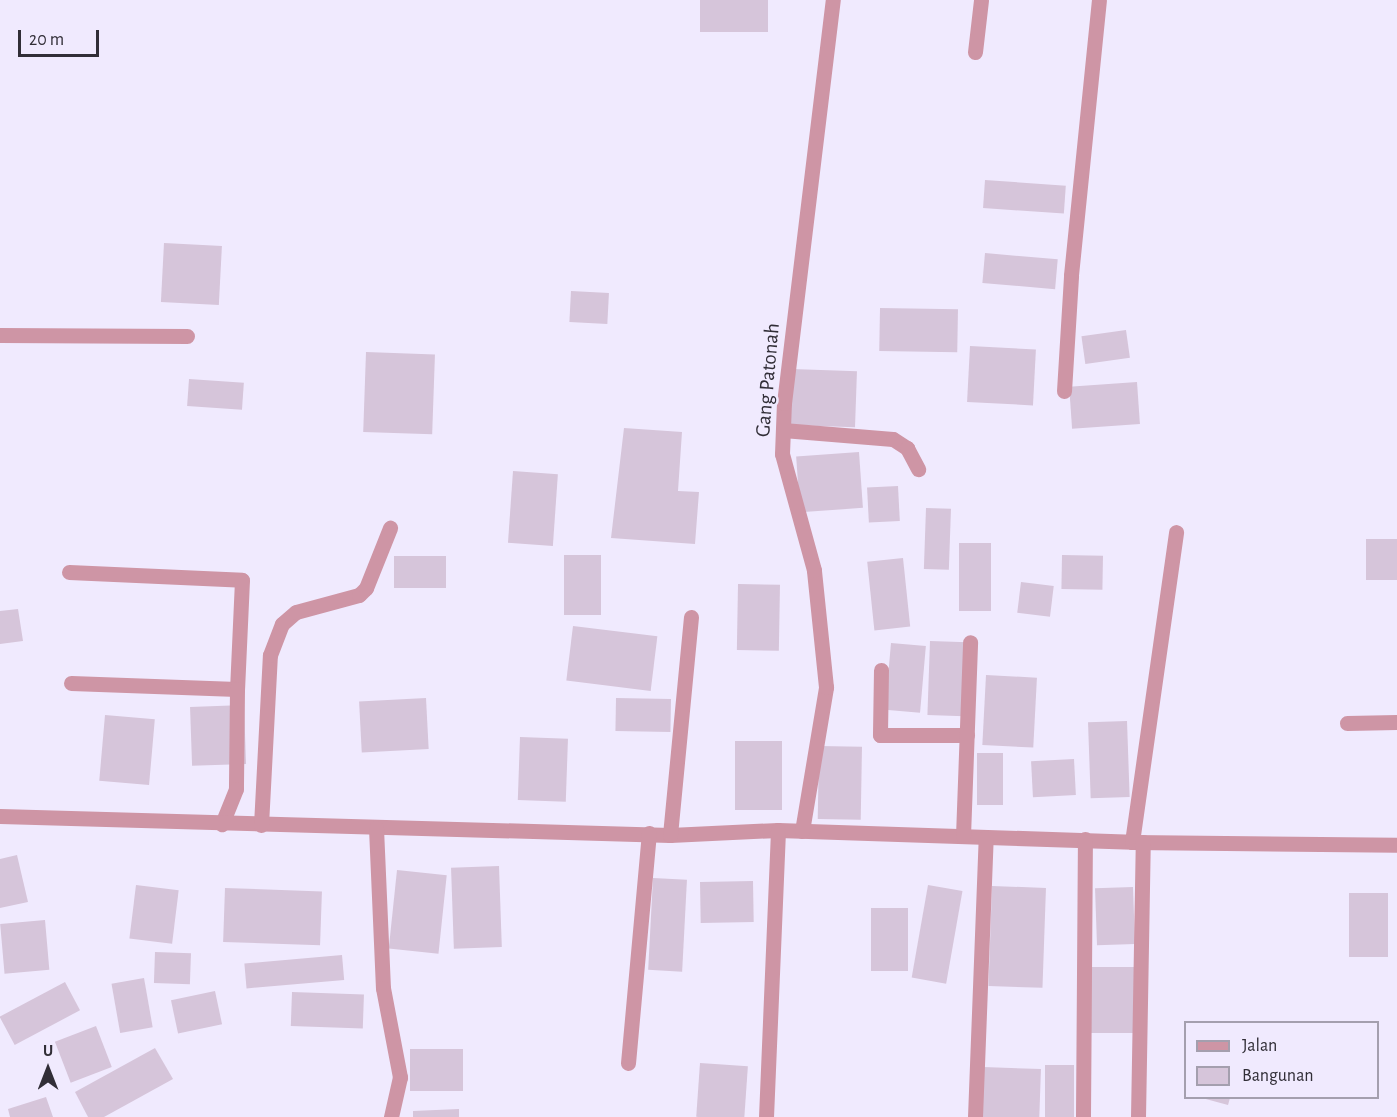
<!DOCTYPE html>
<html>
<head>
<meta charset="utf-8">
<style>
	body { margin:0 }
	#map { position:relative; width:1397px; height:1117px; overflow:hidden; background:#f0eafe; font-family:"Alegreya Sans",sans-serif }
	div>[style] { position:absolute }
	.building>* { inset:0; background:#d6c5da; transform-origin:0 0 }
	.minor>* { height:15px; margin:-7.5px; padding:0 7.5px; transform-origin:7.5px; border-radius:7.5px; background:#ce95a5 }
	span { translate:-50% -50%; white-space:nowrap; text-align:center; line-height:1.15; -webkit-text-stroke:5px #f0eafe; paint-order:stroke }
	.street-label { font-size:21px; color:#312e37 }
	.legend { position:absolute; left:1184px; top:1021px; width:195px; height:78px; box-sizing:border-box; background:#f0eafe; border:2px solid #a49fae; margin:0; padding:8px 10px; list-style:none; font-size:18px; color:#312e37 }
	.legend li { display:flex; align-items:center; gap:12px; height:30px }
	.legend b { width:30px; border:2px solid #a49fae }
	.north { position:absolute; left:18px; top:1039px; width:60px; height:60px; -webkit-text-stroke:4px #f0eafe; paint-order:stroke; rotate:0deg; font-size:16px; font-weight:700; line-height:24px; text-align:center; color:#312e37 }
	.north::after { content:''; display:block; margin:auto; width:21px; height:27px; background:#312e37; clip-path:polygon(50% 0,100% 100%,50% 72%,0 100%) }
	.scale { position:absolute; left:18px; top:30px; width:81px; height:27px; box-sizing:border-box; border:3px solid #312e37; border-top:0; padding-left:8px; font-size:18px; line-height:21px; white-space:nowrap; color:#312e37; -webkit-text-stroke:4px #f0eafe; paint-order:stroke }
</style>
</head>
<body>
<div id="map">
	<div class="building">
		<i style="left:700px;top:0;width:68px;height:32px"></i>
		<i style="left:985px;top:180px;width:81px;height:28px;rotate:4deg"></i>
		<i style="left:164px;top:243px;width:58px;height:59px;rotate:3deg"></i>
		<i style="left:985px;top:253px;width:73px;height:30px;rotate:5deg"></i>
		<i style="left:571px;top:291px;width:38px;height:31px;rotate:3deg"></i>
		<i style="left:880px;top:308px;width:78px;height:43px;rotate:1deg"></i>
		<i style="left:1126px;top:330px;width:28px;height:45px;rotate:82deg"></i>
		<i style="left:970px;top:346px;width:66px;height:56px;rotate:3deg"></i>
		<i style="left:366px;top:352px;width:69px;height:80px;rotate:2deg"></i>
		<i style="left:792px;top:369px;width:65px;height:56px;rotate:2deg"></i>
		<i style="left:189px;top:379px;width:55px;height:27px;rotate:4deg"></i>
		<i style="left:1137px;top:382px;width:42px;height:68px;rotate:86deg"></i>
		<i style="clip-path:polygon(624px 428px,682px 432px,678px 491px,699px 492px,695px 544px,611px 538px)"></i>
		<i style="left:859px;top:452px;width:56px;height:63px;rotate:86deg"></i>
		<i style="left:513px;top:471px;width:45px;height:72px;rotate:4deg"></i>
		<i style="left:898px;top:486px;width:35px;height:31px;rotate:87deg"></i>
		<i style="left:926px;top:508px;width:25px;height:61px;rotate:2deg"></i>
		<i style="left:1366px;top:539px;width:31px;height:41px"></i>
		<i style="left:959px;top:543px;width:32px;height:68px"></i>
		<i style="left:564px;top:555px;width:37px;height:60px"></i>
		<i style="left:1062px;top:555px;width:41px;height:34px;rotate:1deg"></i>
		<i style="left:446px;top:556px;width:32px;height:52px;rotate:90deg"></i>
		<i style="left:903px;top:558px;width:69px;height:36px;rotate:84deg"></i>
		<i style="left:1021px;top:582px;width:33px;height:31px;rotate:7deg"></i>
		<i style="left:738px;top:584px;width:42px;height:66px;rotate:1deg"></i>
		<i style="clip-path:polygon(18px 609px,23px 641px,0 644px,0 611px)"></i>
		<i style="left:573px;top:626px;width:85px;height:55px;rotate:7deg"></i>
		<i style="left:930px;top:641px;width:37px;height:74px;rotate:2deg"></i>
		<i style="left:891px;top:643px;width:35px;height:67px;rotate:5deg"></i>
		<i style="left:986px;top:675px;width:51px;height:70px;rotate:3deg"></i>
		<i style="left:426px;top:698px;width:51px;height:67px;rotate:87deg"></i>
		<i style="left:616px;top:698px;width:55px;height:33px;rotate:1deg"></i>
		<i style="left:244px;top:705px;width:59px;height:54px;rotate:88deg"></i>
		<i style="left:105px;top:715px;width:50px;height:66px;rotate:5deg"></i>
		<i style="left:1127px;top:721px;width:76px;height:39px;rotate:88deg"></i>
		<i style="left:520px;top:737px;width:48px;height:63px;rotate:2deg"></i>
		<i style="left:735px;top:741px;width:47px;height:69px"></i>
		<i style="left:819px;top:746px;width:43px;height:73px;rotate:1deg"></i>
		<i style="left:977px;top:753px;width:26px;height:52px"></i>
		<i style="left:1074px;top:759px;width:36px;height:43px;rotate:87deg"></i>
		<i style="clip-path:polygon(17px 855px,28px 902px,0 908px,0 859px)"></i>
		<i style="left:499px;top:866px;width:81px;height:48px;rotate:88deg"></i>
		<i style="left:397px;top:870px;width:50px;height:79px;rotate:6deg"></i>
		<i style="left:653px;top:878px;width:34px;height:92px;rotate:3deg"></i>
		<i style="left:753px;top:881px;width:41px;height:53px;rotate:89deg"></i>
		<i style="left:136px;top:885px;width:43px;height:54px;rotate:7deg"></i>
		<i style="left:928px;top:885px;width:35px;height:94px;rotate:10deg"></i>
		<i style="left:992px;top:886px;width:54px;height:100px;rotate:2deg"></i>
		<i style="left:1133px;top:887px;width:57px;height:38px;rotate:88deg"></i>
		<i style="left:225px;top:888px;width:97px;height:54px;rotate:2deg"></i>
		<i style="left:1349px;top:893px;width:39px;height:64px"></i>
		<i style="left:871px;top:908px;width:37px;height:63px"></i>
		<i style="left:45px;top:920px;width:50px;height:45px;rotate:85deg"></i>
		<i style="left:155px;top:952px;width:36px;height:31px;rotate:2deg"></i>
		<i style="left:342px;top:955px;width:25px;height:98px;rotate:85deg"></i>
		<i style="left:1135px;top:967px;width:66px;height:49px;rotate:90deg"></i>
		<i style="left:144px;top:978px;width:50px;height:33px;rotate:80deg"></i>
		<i style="left:65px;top:982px;width:32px;height:74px;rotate:62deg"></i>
		<i style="left:215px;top:991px;width:34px;height:45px;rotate:78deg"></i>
		<i style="left:292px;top:992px;width:72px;height:34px;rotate:2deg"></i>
		<i style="left:96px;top:1026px;width:44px;height:44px;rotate:69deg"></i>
		<i style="clip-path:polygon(155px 1048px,173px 1079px,104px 1117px,88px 1117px,75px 1092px)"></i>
		<i style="left:410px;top:1049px;width:53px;height:42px"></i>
		<i style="left:700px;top:1063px;width:48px;height:54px;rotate:4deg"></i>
		<i style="left:1045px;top:1065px;width:29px;height:52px"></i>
		<i style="left:983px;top:1067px;width:58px;height:50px;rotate:2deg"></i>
		<i style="clip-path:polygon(46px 1097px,53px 1117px,10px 1117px,8px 1109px)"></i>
		<i style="clip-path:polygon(1202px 1098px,1230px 1098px,1228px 1105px)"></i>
		<i style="clip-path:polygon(459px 1109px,459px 1117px,413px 1117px,413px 1111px)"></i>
	</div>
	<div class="minor">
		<i style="left:975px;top:52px;width:52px;rotate:-83.4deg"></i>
		<i style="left:0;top:335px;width:187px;rotate:0.3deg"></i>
		<i style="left:1064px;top:391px;width:116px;rotate:-86.5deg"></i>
		<i style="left:1071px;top:275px;width:276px;rotate:-84.2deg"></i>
		<i style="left:783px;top:430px;width:110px;rotate:4.7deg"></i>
		<i style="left:893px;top:439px;width:17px;rotate:33deg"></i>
		<i style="left:907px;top:448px;width:24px;rotate:62deg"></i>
		<i style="left:69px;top:572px;width:173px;rotate:2.6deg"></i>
		<i style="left:242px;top:580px;width:109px;rotate:92.6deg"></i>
		<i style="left:881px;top:670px;width:65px;rotate:90.9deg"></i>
		<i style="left:880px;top:735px;width:87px"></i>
		<i style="left:71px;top:683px;width:166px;rotate:2.1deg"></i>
		<i style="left:237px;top:689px;width:100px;rotate:90.6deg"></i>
		<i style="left:236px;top:789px;width:38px;rotate:112deg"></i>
		<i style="left:1347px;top:723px;width:50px;rotate:-1.1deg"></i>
		<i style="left:0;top:816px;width:670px;rotate:1.62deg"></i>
		<i style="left:670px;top:835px;width:108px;rotate:-2.7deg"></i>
		<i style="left:778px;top:830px;width:354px;rotate:1.9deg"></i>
		<i style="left:1132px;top:842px;width:265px;rotate:0.6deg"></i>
		<i style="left:261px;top:825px;width:170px;rotate:-87deg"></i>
		<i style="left:270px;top:655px;width:33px;rotate:-69deg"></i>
		<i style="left:282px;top:624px;width:18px;rotate:-41deg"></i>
		<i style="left:296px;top:612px;width:65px;rotate:-15.1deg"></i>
		<i style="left:359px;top:595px;width:10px;rotate:-45deg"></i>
		<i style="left:366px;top:588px;width:65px;rotate:-68.2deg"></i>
		<i style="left:376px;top:828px;width:160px;rotate:87.5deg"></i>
		<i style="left:383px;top:988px;width:91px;rotate:79.2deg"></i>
		<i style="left:400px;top:1077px;width:41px;rotate:102.7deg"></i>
		<i style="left:802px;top:831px;width:146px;rotate:-80.5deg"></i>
		<i style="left:826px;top:687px;width:118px;rotate:-95.9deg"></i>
		<i style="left:814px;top:570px;width:120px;rotate:-105.4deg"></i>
		<i style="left:782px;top:454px;width:51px;rotate:-87.8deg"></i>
		<i style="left:784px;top:403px;width:406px;rotate:-83.1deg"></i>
		<i style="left:670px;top:835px;width:219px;rotate:-84.5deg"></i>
		<i style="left:963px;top:836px;width:194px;rotate:-87.9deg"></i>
		<i style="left:1132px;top:842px;width:313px;rotate:-81.9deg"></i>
		<i style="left:628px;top:1063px;width:231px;rotate:-84.8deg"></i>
		<i style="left:766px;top:1117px;width:287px;rotate:-87.6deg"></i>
		<i style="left:975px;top:1117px;width:280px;rotate:-87.8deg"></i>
		<i style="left:1083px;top:1117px;width:278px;rotate:-89.6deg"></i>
		<i style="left:1138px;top:1117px;width:275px;rotate:-89deg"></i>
	</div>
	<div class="street-label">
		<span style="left:768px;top:380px;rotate:-85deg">Gang Patonah</span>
	</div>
	<ul class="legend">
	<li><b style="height:8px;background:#ce95a5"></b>Jalan</li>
	<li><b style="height:16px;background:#d6c5da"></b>Bangunan</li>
	</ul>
	<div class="north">U</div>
	<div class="scale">20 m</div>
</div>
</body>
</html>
